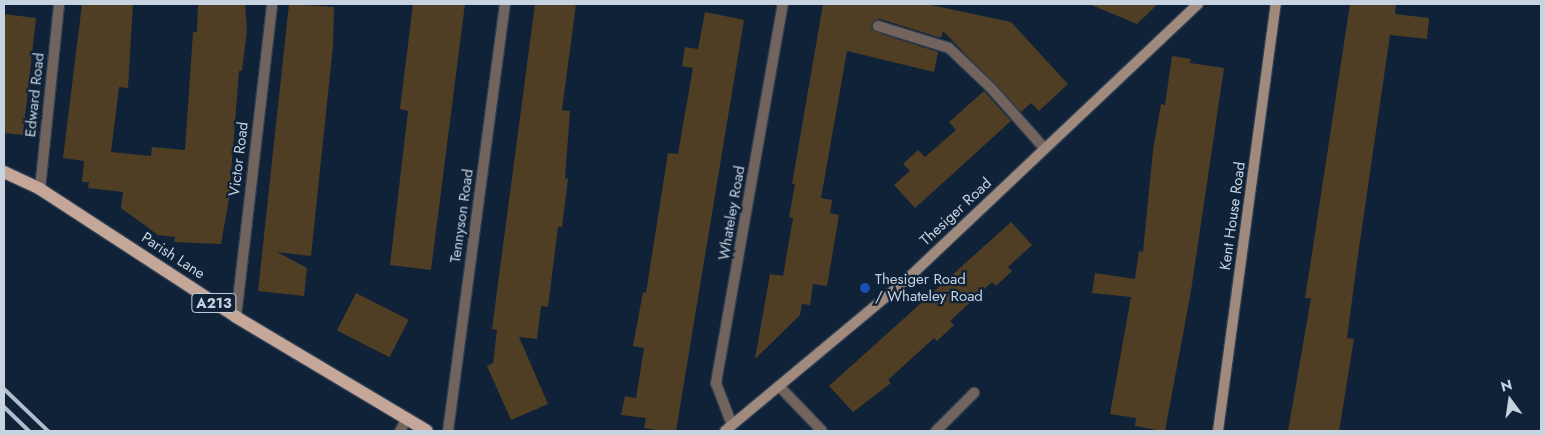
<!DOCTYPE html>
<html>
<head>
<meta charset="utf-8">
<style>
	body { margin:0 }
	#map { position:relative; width:1545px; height:435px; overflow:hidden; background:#102237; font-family:Jost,sans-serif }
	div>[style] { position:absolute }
	.building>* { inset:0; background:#4f3e23; transform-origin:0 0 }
	.roads { filter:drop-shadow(1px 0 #2d3e52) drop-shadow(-1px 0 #2d3e52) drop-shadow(0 1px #2d3e52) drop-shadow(0 -1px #2d3e52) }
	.lane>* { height:10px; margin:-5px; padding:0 5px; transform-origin:5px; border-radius:5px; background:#72645d }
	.street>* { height:10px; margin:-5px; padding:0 5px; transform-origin:5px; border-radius:5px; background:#72645d }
	.secondary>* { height:10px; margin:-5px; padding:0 5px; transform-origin:5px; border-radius:5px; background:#a08a7e }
	.primary>* { height:12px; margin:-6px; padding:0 6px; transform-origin:6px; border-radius:6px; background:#c4a798 }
	.rail>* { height:4px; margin:-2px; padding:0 2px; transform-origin:2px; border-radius:2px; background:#b0bdcc }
	.dots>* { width:14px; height:14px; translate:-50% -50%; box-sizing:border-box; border:2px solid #102237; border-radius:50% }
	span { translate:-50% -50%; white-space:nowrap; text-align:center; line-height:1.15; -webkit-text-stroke:4.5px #102237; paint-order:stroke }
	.shield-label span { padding:1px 4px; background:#102237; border:1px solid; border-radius:4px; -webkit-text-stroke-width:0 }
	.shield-label { font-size:14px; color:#c7d3e1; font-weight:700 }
	.street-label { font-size:15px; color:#c7d3e1 }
	.poi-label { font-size:15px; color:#c7d3e1 }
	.left { translate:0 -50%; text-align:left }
	.frame { position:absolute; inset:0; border:5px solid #c7d3e1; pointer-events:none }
	.north { position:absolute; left:1485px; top:375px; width:50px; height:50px; -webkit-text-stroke:4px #102237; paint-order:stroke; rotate:346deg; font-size:14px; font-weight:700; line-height:20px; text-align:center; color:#c7d3e1 }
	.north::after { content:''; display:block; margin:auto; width:18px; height:22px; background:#c7d3e1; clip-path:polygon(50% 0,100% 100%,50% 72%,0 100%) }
</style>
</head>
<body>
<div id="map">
	<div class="building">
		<i style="clip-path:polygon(82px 4px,133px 4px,128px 88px,119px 87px,111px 152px,151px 156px,152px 147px,185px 150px,193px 32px,197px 32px,198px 4px,245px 4px,247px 30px,242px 71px,239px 71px,229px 199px,221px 244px,174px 242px,175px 237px,158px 235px,121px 208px,123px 192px,88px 188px,89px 182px,82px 182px,84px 161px,63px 158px)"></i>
		<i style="clip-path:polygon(289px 4px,334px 7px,333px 46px,311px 256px,277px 252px,307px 268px,304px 296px,258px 291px)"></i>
		<i style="clip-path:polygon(413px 4px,465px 4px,431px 270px,390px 265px,408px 111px,400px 109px)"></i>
		<i style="clip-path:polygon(535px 4px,576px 4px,562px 110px,570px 111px,565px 178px,568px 179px,562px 227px,558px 227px,548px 307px,541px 306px,537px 339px,519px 337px,548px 404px,511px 420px,487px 366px,493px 363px,497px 330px,492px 329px)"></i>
		<i style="clip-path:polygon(823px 4px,926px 4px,1011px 22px,1068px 84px,1039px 111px,1031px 103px,1021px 112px,943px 31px,941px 38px,880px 19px,874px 21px,871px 27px,876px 32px,938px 52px,934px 72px,847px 51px,821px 198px,832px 200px,830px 213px,839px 215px,827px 286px,813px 284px,810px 305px,802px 304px,800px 315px,755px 359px,770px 274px,783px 276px,793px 218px,789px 217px,795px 184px,792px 184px)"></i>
		<i style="clip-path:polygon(1089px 4px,1158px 4px,1137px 24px)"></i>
		<i style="clip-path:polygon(1350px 4px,1396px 4px,1395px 14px,1429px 18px,1427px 39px,1390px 35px,1358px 255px,1347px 338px,1354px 339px,1339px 431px,1288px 431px,1311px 298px,1305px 298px,1309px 273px)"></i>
		<i style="clip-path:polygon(705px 12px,744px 20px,676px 431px,662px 431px,644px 428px,646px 418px,621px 415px,625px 396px,636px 398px,644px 348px,633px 346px,643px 292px,646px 293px,668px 153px,678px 154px,684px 119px,693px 68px,682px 66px,685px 47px,698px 49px)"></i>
		<i style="clip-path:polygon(4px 14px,36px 18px,23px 135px,4px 133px)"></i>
		<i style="clip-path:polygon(1172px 56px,1191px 59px,1190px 63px,1224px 68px,1191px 291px,1165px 431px,1162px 431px,1135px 426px,1136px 418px,1110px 414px,1131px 297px,1092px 293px,1095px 273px,1135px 279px,1139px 251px,1143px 252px,1153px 150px,1161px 104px,1165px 105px)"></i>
		<i style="clip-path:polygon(984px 91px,1011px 121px,915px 208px,894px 185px,910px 171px,903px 164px,918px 150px,925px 157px,956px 130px,949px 122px)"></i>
		<i style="clip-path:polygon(1011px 222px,1032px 245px,1008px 267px,1012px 271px,996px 286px,992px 282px,950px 321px,954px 325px,937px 341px,934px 338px,888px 380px,891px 383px,853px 412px,829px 386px)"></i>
		<i style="left:356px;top:293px;width:59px;height:42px;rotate:27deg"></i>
	</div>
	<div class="roads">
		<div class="lane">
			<i style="left:878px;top:26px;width:74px;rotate:17.2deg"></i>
			<i style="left:949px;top:48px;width:58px;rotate:43.6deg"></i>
			<i style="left:991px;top:88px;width:81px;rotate:48.5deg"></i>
			<i style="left:779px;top:386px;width:62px;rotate:46.3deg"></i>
			<i style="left:400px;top:431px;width:13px;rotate:-61deg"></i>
			<i style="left:936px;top:431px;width:54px;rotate:-45deg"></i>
		</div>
		<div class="street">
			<i style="left:40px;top:189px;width:186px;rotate:-84.1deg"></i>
			<i style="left:236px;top:317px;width:315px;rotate:-83.4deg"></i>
			<i style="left:732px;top:425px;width:45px;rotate:-110.9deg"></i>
			<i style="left:716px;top:383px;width:385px;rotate:-80deg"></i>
			<i style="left:448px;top:431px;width:431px;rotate:-82.4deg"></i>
		</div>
		<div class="secondary">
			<i style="left:725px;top:431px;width:233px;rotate:-39.8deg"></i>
			<i style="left:904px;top:282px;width:405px;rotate:-43.4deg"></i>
			<i style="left:1218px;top:431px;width:431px;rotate:-82.3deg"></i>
		</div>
		<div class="primary">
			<i style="left:4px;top:172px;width:40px;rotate:25deg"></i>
			<i style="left:40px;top:189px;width:234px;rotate:33.1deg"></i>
			<i style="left:236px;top:317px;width:222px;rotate:30.8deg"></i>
		</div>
	</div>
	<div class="rail">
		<i style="left:4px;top:389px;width:61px;rotate:43.7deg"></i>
		<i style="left:4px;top:407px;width:35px;rotate:44deg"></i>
	</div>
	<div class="dots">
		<i style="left:865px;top:288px;background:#1a4fb4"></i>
	</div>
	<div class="shield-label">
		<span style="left:214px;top:303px">A213</span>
	</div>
	<div class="street-label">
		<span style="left:35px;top:95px;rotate:-84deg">Edward Road</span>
		<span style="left:239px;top:159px;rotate:-83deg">Victor Road</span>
		<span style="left:956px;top:212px;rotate:-43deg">Thesiger Road</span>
		<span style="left:732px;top:213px;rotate:-80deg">Whateley Road</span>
		<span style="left:462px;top:216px;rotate:-82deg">Tennyson Road</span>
		<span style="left:1233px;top:216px;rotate:-82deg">Kent House Road</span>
		<span style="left:173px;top:256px;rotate:33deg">Parish Lane</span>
	</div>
	<div class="poi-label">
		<span class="left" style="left:875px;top:288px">Thesiger Road<br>/ Whateley Road</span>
	</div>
	<div class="frame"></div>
	<div class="north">N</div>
</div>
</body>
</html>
